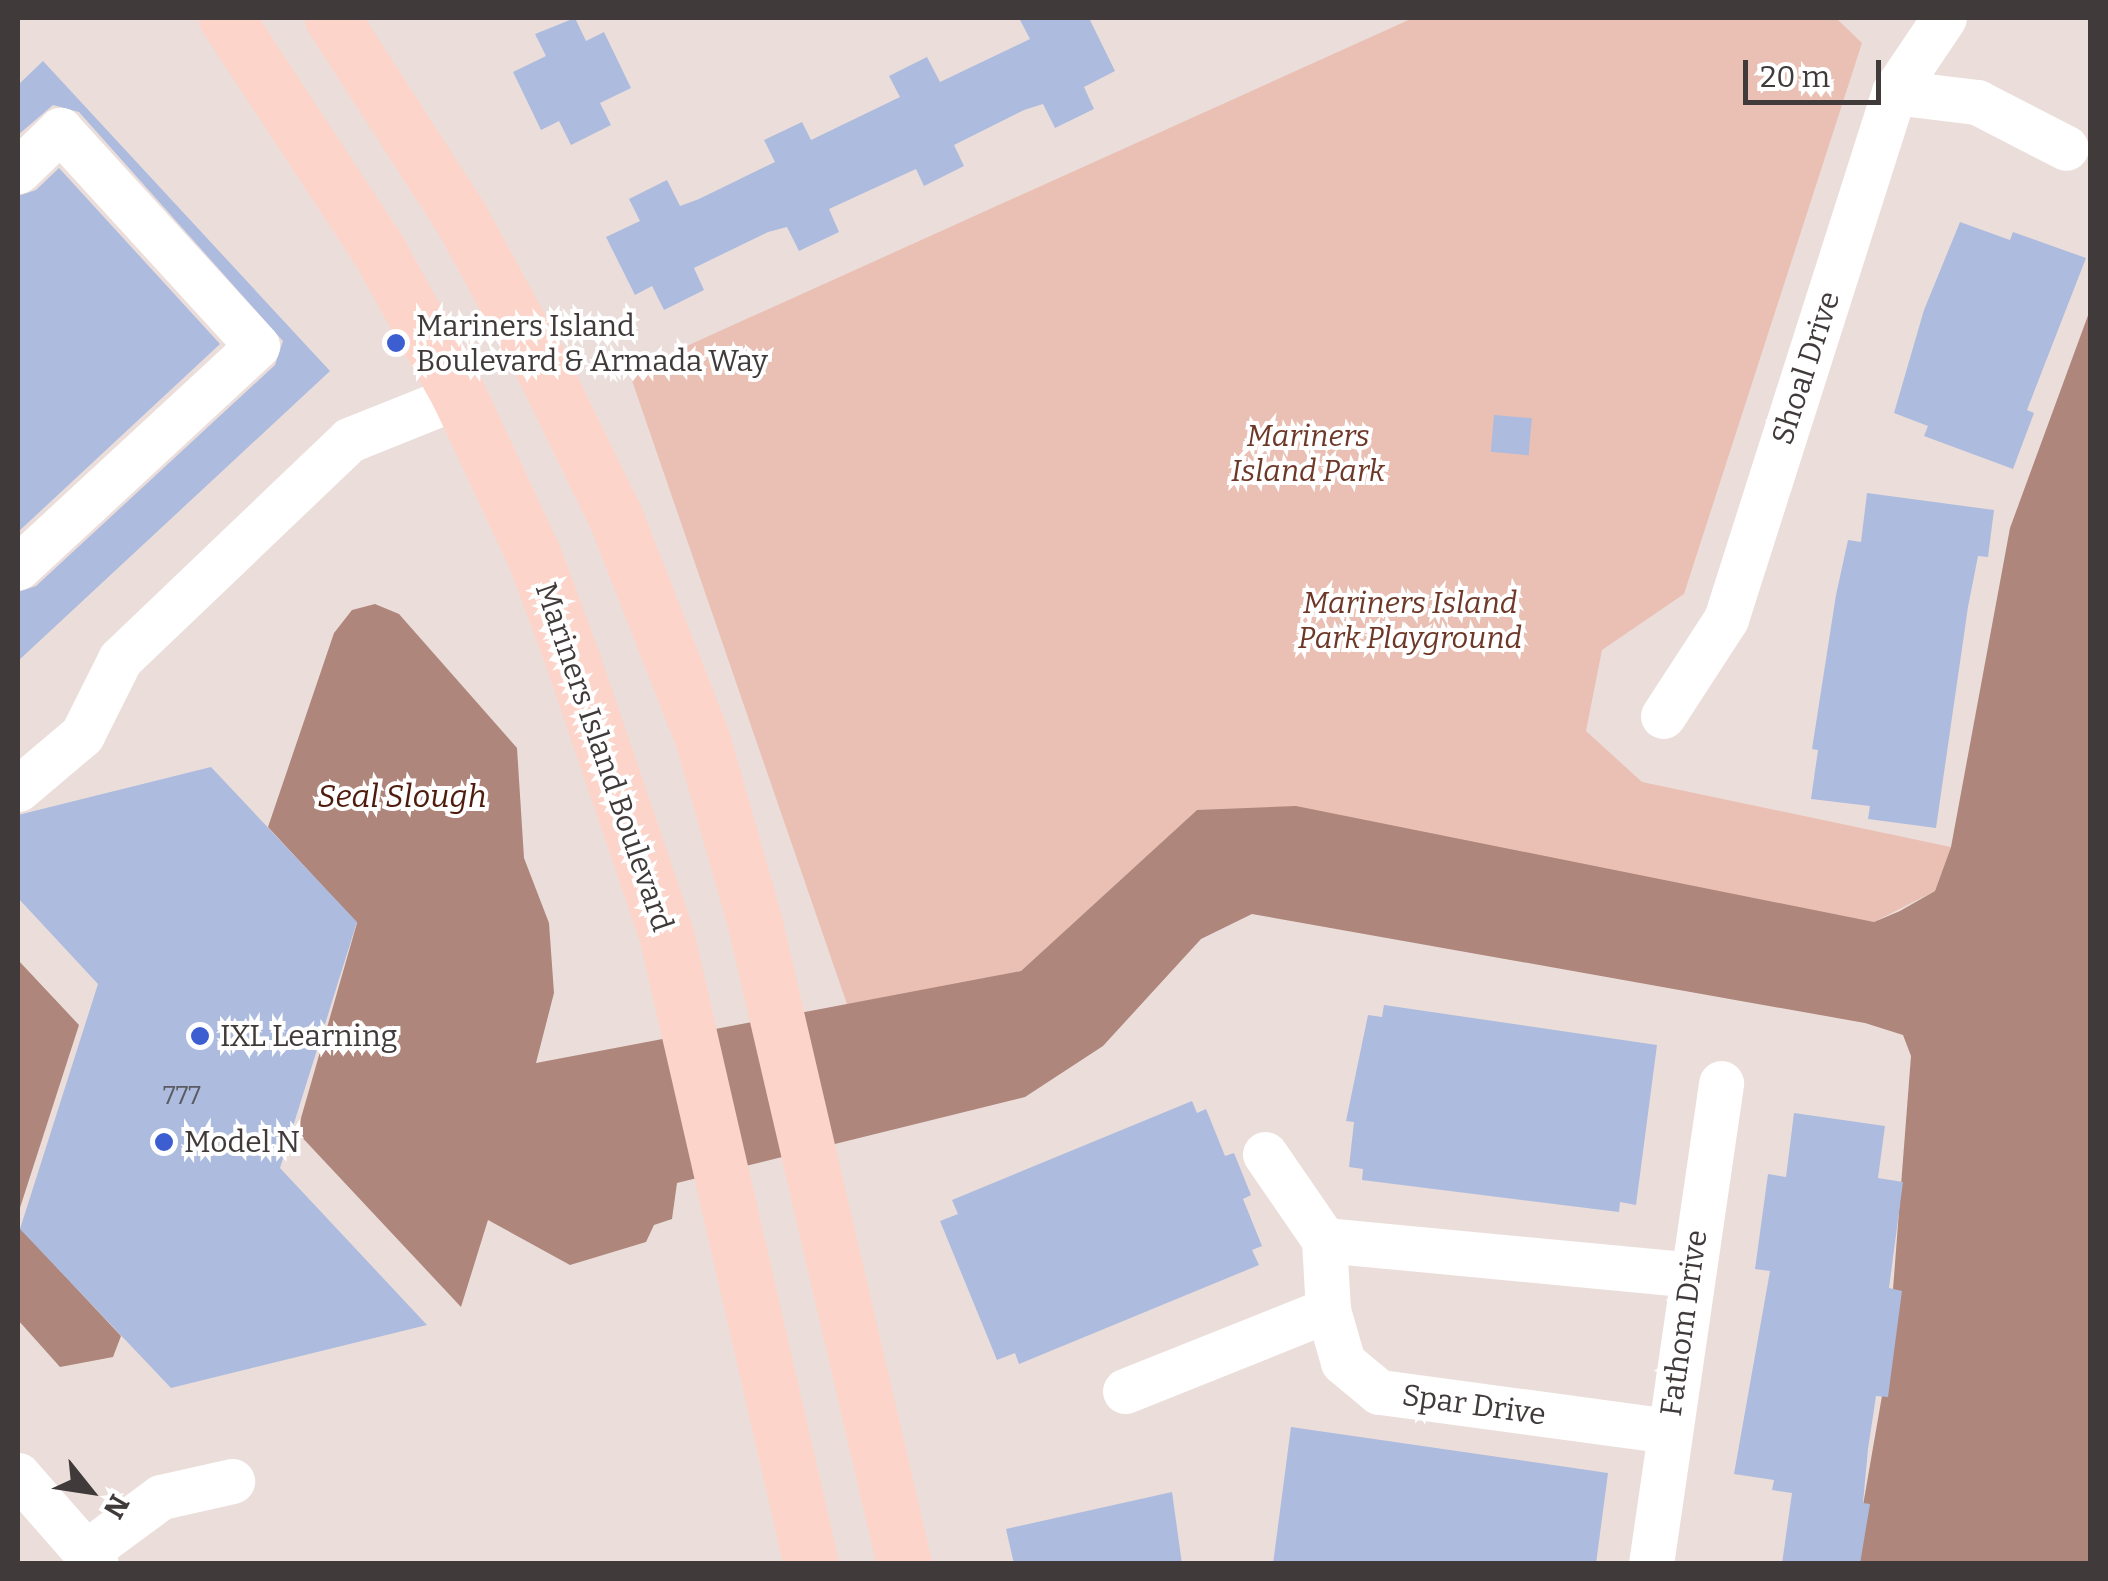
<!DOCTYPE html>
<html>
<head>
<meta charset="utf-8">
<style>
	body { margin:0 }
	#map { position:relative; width:2108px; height:1581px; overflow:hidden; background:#ebdeda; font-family:Bitter,serif }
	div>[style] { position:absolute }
	.green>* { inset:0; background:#eac0b4 }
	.water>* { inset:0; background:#ae867b }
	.building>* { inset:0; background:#adbbde; transform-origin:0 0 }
	.minor>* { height:45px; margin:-22.5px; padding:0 22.5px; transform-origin:22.5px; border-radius:22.5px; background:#fff }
	.major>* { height:55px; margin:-27.5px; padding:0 27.5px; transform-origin:27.5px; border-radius:27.5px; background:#fdd4c9 }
	.dots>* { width:28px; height:28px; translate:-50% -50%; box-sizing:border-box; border:5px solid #fff; border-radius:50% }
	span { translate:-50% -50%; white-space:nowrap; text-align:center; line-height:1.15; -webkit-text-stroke:8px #fff; paint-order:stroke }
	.number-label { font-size:25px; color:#5b5b63 }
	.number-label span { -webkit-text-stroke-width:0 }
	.poi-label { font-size:30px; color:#403b3a }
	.left { translate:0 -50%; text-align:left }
	.street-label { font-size:30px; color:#403b3a }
	.park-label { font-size:30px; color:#6e3829; font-style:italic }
	.water-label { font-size:32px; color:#4f1b0d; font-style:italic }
	.frame { position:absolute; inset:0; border:20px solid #403b3a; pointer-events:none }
	.north { position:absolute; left:40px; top:1441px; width:100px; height:100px; -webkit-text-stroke:8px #fff; paint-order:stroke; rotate:120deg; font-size:28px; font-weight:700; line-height:40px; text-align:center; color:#403b3a }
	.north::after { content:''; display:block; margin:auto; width:35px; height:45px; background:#403b3a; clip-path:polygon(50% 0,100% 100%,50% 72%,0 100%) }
	.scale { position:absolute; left:1743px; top:60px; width:138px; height:45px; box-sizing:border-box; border:5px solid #403b3a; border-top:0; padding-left:12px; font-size:30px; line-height:35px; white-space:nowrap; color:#403b3a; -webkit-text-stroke:8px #fff; paint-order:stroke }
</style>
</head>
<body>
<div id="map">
	<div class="green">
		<i style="clip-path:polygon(1413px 18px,1836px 18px,1862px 43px,1684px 594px,1602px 650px,1586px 731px,1642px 782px,1951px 847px,1935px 891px,1874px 922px,1197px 810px,1021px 971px,848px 1007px,629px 372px)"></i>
	</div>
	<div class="water">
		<i style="clip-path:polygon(2090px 310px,2090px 1563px,1853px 1563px,1887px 1367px,1911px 1056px,1903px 1035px,1865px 1023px,1252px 914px,1201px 939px,1103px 1046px,1025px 1097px,677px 1183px,672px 1219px,654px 1225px,646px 1242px,570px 1265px,488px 1220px,461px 1307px,297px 1132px,357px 923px,268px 827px,334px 633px,352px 610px,375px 604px,399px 614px,517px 748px,524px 858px,549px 923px,554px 993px,536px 1063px,1021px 971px,1197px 810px,1296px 806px,1874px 922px,1900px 911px,1935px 891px,1951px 847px,2010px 528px)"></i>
		<i style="clip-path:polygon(18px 960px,79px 1025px,18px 1214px,20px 1228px,121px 1336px,113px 1357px,60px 1367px,18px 1320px)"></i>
	</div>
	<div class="building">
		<i style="clip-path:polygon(575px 18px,586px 41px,604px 32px,631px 88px,600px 103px,611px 125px,571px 145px,559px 121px,541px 130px,513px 72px,546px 56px,535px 34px)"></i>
		<i style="clip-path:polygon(1019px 18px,1089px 18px,1115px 71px,1084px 87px,1094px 109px,1055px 128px,1043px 104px,1024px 110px,954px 145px,964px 166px,924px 186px,916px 169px,829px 209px,839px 232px,799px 251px,787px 227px,768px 232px,694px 268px,704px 290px,664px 310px,652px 286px,635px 295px,606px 237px,640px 221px,629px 199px,667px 180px,680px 206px,699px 199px,775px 162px,764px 140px,802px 122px,811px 140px,900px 97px,889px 76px,927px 57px,940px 82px,1030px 39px)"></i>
		<i style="clip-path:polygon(43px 61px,330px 371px,18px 661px,18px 592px,36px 586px,275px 365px,283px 341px,79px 112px,53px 105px,18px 135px,18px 85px)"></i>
		<i style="clip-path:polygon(59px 168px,220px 344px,18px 532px,18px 196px,36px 190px)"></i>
		<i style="clip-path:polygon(1960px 222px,2010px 240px,2013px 232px,2086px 258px,2027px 410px,2034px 413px,2013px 469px,1924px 436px,1928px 426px,1894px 413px,1924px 310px)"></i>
		<i style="left:1494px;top:415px;width:38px;height:37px;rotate:5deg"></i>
		<i style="clip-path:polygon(1867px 493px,1994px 510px,1988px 557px,1978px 556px,1968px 607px,1936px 828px,1868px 819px,1870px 806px,1811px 799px,1818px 750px,1812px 749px,1836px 595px,1848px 540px,1861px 542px)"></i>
		<i style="clip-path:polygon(211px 767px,357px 922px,280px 1168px,427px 1325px,171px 1388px,20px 1229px,98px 984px,18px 898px,18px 815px)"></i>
		<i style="clip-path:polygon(1384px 1005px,1657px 1045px,1636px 1205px,1620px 1202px,1619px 1212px,1362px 1180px,1363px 1169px,1349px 1167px,1354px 1122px,1346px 1121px,1368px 1015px,1382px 1017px)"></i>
		<i style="clip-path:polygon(1192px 1101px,1197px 1113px,1206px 1109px,1225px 1156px,1234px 1153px,1251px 1195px,1243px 1199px,1262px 1246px,1252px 1250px,1259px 1265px,1019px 1364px,1015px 1353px,997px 1360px,940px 1221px,958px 1214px,952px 1200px)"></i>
		<i style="clip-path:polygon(1794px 1113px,1885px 1126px,1878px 1178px,1903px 1182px,1889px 1288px,1902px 1291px,1888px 1397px,1876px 1396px,1868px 1449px,1863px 1503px,1870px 1504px,1860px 1564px,1782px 1564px,1792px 1493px,1772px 1490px,1774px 1480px,1734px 1474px,1770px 1271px,1755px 1269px,1768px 1174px,1786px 1177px)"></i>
		<i style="clip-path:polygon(1291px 1427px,1608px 1473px,1596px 1564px,1273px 1564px)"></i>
		<i style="clip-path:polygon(1172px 1492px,1182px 1564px,1014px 1564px,1006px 1529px)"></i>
	</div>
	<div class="minor">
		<i style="left:1894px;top:92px;width:84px;rotate:6.9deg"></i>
		<i style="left:1977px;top:102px;width:100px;rotate:27.3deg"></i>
		<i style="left:18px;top:171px;width:59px;rotate:-44.3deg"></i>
		<i style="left:60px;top:130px;width:292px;rotate:47.6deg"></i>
		<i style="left:257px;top:346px;width:326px;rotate:137.2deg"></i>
		<i style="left:1663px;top:716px;width:116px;rotate:-57deg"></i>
		<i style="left:1726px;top:619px;width:553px;rotate:-72.32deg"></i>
		<i style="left:1894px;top:92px;width:89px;rotate:-56deg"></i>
		<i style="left:18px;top:789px;width:84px;rotate:-40.2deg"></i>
		<i style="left:82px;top:735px;width:85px;rotate:-63.4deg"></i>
		<i style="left:120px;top:659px;width:317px;rotate:-43.7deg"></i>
		<i style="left:349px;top:440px;width:118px;rotate:-21.8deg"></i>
		<i style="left:1265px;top:1154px;width:104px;rotate:55.5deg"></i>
		<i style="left:1125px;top:1391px;width:219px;rotate:-21.8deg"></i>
		<i style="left:1669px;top:1431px;width:293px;rotate:-172.3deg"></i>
		<i style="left:1379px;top:1392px;width:47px;rotate:-140.2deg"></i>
		<i style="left:1343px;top:1362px;width:54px;rotate:-106.1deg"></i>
		<i style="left:1328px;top:1310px;width:70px;rotate:-93.3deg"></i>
		<i style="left:1324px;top:1240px;width:369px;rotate:5.4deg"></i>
		<i style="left:18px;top:1475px;width:118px;rotate:48.8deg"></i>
		<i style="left:86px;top:1552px;width:93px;rotate:-36.3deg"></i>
		<i style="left:161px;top:1497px;width:73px;rotate:-12.7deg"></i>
		<i style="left:1651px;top:1564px;width:486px;rotate:-81.7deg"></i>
	</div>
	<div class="major">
		<i style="left:226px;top:18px;width:279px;rotate:56.7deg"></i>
		<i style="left:379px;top:251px;width:166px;rotate:61.1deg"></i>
		<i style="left:459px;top:396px;width:177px;rotate:64.9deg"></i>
		<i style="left:534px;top:556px;width:112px;rotate:69.6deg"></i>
		<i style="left:573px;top:661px;width:288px;rotate:71.2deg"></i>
		<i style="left:666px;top:934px;width:646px;rotate:77.04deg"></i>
		<i style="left:332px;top:18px;width:240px;rotate:57.2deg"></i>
		<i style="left:462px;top:220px;width:161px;rotate:61.4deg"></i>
		<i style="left:539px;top:361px;width:173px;rotate:63.9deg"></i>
		<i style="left:615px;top:516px;width:242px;rotate:68.6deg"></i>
		<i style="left:703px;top:741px;width:190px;rotate:74.1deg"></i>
		<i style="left:755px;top:924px;width:657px;rotate:76.89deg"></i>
	</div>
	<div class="dots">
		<i style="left:396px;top:343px;background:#3d5ed0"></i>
		<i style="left:200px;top:1036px;background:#3d5ed0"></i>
		<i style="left:164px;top:1142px;background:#3d5ed0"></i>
	</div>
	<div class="number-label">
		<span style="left:182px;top:1096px">777</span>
	</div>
	<div class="poi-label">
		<span class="left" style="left:416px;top:343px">Mariners Island<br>Boulevard &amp; Armada Way</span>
		<span class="left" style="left:220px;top:1036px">IXL Learning</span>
		<span class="left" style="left:184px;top:1142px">Model N</span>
	</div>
	<div class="street-label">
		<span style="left:1806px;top:368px;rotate:-72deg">Shoal Drive</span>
		<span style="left:604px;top:757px;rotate:71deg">Mariners Island Boulevard</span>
		<span style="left:1684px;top:1323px;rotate:-82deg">Fathom Drive</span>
		<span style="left:1474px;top:1405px;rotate:8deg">Spar Drive</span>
	</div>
	<div class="park-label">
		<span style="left:1308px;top:453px">Mariners<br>Island Park</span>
		<span style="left:1410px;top:620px">Mariners Island<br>Park Playground</span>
	</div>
	<div class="water-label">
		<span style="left:402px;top:796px">Seal Slough</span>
	</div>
	<div class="frame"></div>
	<div class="north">N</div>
	<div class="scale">20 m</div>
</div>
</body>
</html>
